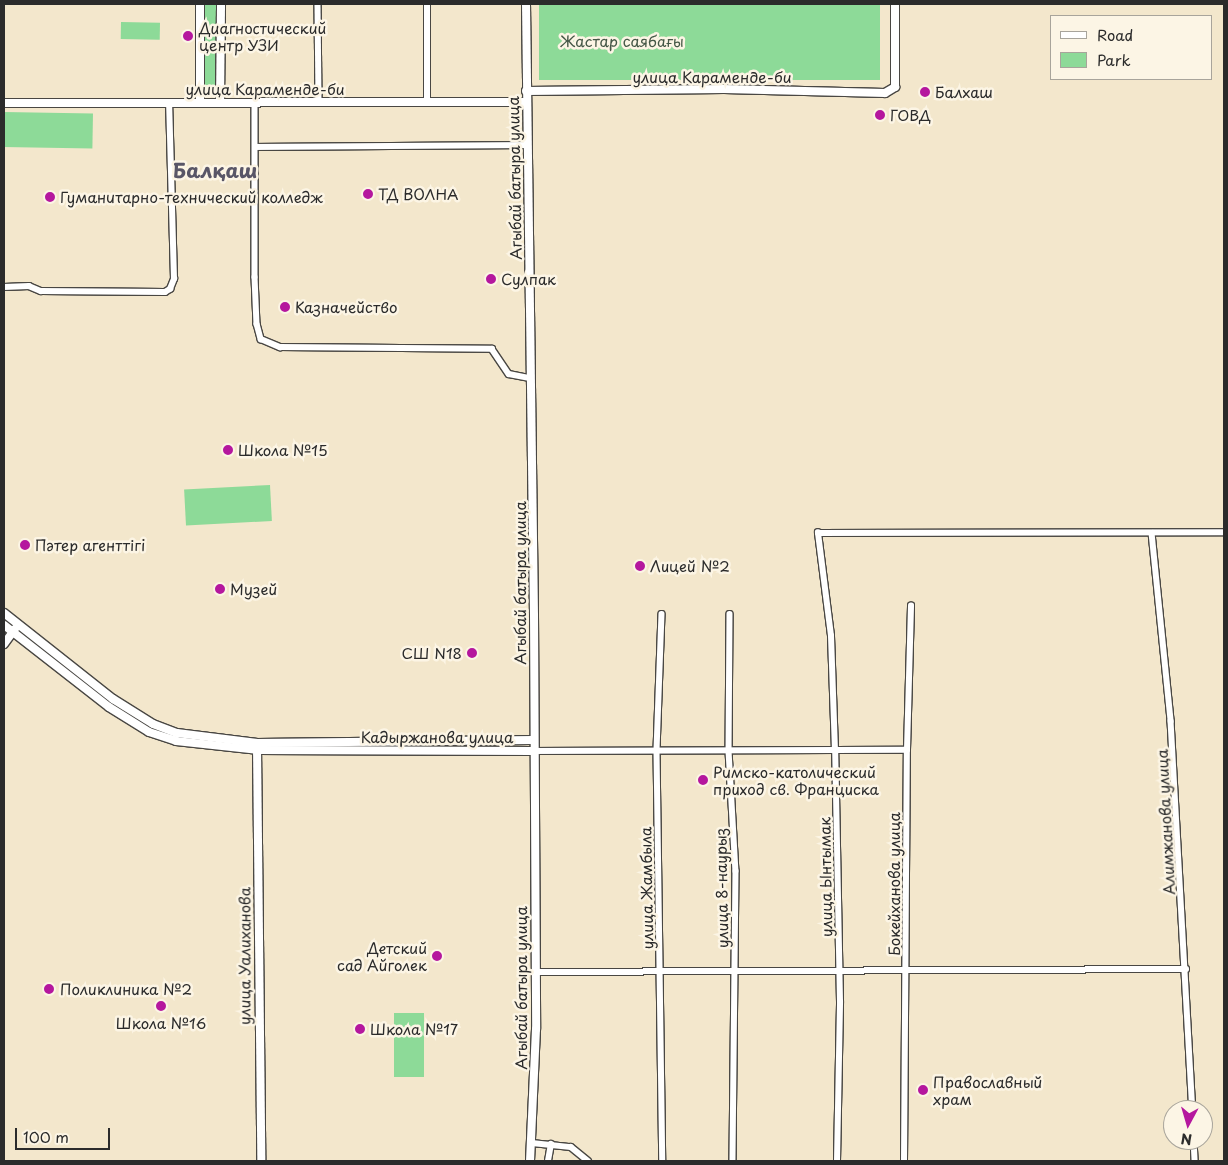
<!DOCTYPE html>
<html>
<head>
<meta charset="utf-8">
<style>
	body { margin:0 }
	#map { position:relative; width:1228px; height:1165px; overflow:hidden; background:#f3e7cc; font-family:"Playpen Sans",sans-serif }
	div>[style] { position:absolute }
	.green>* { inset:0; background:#8dda98; transform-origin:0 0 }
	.roads { filter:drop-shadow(1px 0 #494743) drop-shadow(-1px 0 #494743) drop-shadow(0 1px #494743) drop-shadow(0 -1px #494743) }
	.street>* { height:5.5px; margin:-2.75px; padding:0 2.75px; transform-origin:2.75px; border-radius:2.75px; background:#fff }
	.secondary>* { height:8px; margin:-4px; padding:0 4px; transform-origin:4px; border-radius:4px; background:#fff }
	.dots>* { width:14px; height:14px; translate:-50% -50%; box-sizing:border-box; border:2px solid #fcf5e5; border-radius:50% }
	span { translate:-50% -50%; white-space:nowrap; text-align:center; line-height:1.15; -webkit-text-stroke:5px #fcf5e5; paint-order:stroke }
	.poi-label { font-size:15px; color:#2b2b2b }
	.left { translate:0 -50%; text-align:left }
	.right { translate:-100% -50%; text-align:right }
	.park-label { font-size:15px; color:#445746 }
	.street-label { font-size:15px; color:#2b2b2b }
	.district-label { font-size:20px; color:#595667; font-weight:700 }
	.frame { position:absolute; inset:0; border:5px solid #2b2b2b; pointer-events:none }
	.legend { position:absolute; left:1050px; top:15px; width:162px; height:65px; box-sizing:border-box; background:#fcf5e5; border:1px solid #a8a49b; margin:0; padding:6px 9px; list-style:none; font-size:15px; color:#2b2b2b }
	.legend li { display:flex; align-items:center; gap:10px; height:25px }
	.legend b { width:25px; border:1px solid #a8a49b }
	.north { position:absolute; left:1163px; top:1100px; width:50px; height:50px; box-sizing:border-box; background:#fcf5e5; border:1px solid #a8a49b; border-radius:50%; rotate:186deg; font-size:14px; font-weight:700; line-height:20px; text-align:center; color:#2b2b2b }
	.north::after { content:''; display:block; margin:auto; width:18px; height:22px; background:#b5179e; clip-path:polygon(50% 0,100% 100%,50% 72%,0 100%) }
	.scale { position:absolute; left:15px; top:1128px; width:95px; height:22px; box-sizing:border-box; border:2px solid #2b2b2b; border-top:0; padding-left:6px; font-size:15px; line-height:18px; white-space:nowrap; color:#2b2b2b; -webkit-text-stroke:4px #fcf5e5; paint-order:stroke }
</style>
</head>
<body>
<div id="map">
	<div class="green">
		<i style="left:205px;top:4px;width:11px;height:81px"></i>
		<i style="left:539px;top:4px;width:341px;height:76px"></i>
		<i style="left:121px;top:22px;width:39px;height:17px;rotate:1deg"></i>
		<i style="left:4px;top:112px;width:89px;height:35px;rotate:1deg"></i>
		<i style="left:270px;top:485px;width:36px;height:86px;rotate:87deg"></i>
		<i style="left:394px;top:1013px;width:30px;height:64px"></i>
	</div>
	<div class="roads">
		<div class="street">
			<i style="left:318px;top:4px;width:99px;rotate:89.4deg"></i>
			<i style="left:255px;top:102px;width:175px;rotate:90deg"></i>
			<i style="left:255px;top:277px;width:47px;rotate:87.6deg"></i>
			<i style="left:257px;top:324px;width:16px;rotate:75deg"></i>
			<i style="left:261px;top:339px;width:21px;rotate:23deg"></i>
			<i style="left:280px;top:347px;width:212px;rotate:0.5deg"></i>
			<i style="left:492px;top:349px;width:30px;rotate:56deg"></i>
			<i style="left:509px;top:374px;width:21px;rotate:11deg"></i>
			<i style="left:427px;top:102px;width:98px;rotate:-90deg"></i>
			<i style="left:255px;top:147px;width:272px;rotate:-0.4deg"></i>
			<i style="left:4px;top:287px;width:25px;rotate:-2deg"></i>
			<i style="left:29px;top:286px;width:13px;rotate:23deg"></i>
			<i style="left:41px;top:291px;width:124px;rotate:0.5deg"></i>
			<i style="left:165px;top:292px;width:6px;rotate:-31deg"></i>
			<i style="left:170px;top:289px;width:11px;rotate:-68deg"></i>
			<i style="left:174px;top:279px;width:176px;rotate:-91.6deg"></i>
			<i style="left:1152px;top:533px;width:189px;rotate:84.2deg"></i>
			<i style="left:1171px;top:721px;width:390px;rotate:86.8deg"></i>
			<i style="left:662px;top:614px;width:137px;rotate:92.1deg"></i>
			<i style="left:657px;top:751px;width:410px;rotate:89.2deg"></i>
			<i style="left:730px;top:614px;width:137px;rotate:90.4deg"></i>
			<i style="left:729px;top:751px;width:120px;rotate:86.7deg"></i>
			<i style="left:736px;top:871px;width:290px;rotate:90.6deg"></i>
			<i style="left:533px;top:751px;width:374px;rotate:-0.2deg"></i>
			<i style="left:536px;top:972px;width:650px;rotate:-0.26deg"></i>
			<i style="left:1194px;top:1140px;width:21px;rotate:87deg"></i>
			<i style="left:532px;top:1143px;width:39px;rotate:6deg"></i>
			<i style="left:571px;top:1147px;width:22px;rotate:39deg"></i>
			<i style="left:548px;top:1161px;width:17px;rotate:-80deg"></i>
			<i style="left:837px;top:1161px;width:159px;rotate:-88.9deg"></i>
			<i style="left:840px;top:1002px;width:251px;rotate:-91.1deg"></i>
			<i style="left:835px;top:751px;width:115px;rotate:-92deg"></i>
			<i style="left:831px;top:636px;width:104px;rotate:-97.2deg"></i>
			<i style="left:818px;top:533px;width:406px;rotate:-0.1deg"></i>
			<i style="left:904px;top:1161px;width:411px;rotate:-89.6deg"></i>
			<i style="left:907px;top:750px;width:144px;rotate:-88.4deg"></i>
		</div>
		<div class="secondary">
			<i style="left:526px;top:4px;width:611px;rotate:89.25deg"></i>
			<i style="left:534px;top:615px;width:414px;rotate:89.7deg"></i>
			<i style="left:536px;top:1029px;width:132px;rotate:92.6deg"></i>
			<i style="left:526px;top:91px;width:198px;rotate:-0.6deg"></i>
			<i style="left:724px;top:89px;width:161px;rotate:1.4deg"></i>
			<i style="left:885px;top:93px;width:12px;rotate:-31deg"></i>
			<i style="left:895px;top:87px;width:83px;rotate:-90deg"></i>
			<i style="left:200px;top:102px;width:98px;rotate:-90deg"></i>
			<i style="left:4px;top:103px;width:522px;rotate:-0.11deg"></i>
			<i style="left:220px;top:103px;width:99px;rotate:-89.4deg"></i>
			<i style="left:4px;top:613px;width:139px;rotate:38.3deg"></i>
			<i style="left:113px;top:699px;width:47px;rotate:32deg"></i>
			<i style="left:153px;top:724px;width:26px;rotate:21deg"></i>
			<i style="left:177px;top:733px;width:81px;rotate:7.1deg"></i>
			<i style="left:257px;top:743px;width:276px;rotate:-0.6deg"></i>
			<i style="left:4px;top:625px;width:133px;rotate:38deg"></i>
			<i style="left:109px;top:707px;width:47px;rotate:32deg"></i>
			<i style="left:149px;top:732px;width:28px;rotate:18deg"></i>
			<i style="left:176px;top:741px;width:81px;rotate:6.3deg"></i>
			<i style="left:257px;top:750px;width:276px;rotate:0.2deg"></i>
			<i style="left:4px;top:644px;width:19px;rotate:-54deg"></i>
			<i style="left:257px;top:746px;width:415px;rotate:89.4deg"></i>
		</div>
	</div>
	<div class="dots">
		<i style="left:188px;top:36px;background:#b5179e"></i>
		<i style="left:925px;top:92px;background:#b5179e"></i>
		<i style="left:880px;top:115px;background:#b5179e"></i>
		<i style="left:368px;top:194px;background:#b5179e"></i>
		<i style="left:50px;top:197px;background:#b5179e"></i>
		<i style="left:491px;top:279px;background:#b5179e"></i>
		<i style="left:285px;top:307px;background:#b5179e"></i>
		<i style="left:228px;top:450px;background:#b5179e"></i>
		<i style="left:25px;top:545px;background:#b5179e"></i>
		<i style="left:640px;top:566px;background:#b5179e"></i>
		<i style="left:220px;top:589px;background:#b5179e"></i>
		<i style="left:472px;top:653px;background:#b5179e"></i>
		<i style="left:703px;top:780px;background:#b5179e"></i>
		<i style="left:437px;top:956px;background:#b5179e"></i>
		<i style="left:49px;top:989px;background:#b5179e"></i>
		<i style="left:161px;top:1006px;background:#b5179e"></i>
		<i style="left:360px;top:1029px;background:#b5179e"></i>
		<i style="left:923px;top:1090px;background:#b5179e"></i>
	</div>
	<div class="poi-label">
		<span class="left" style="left:199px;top:36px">Диагностический<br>центр УЗИ</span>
		<span class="left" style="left:935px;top:92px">Балхаш</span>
		<span class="left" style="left:890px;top:115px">ГОВД</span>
		<span class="left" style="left:378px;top:194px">ТД ВОЛНА</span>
		<span class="left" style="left:60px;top:197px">Гуманитарно-технический колледж</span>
		<span class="left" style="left:501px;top:279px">Сулпак</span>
		<span class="left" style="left:295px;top:307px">Казначейство</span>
		<span class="left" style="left:238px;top:450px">Школа №15</span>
		<span class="left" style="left:35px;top:545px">Пәтер агенттігі</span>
		<span class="left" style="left:650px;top:566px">Лицей №2</span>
		<span class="left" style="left:230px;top:589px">Музей</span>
		<span class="right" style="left:462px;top:653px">СШ N18</span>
		<span class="left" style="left:713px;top:780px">Римско-католический<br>приход св. Франциска</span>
		<span class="right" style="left:427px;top:956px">Детский<br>сад Айголек</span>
		<span class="left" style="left:60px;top:989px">Поликлиника №2</span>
		<span style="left:161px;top:1023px">Школа №16</span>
		<span class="left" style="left:370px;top:1029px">Школа №17</span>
		<span class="left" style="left:933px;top:1090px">Православный<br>храм</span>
	</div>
	<div class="park-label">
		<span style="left:622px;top:41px">Жастар саябағы</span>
	</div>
	<div class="street-label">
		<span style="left:712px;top:77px">улица Караменде-би</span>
		<span style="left:265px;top:89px">улица Караменде-би</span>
		<span style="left:514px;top:178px;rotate:-91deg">Агыбай батыра улица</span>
		<span style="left:520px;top:583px;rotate:-90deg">Агыбай батыра улица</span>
		<span style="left:437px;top:737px">Кадыржанова улица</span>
		<span style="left:1165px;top:822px;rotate:-93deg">Алимжанова улица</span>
		<span style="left:825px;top:877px;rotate:-91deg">улица Ынтымак</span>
		<span style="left:894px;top:884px;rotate:-90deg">Бокейханова улица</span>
		<span style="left:646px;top:888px;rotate:-91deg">улица Жамбыла</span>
		<span style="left:721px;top:888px;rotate:-91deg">улица 8-наурыз</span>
		<span style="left:244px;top:956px;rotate:-90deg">улица Уалиханова</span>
		<span style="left:521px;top:988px;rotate:-90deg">Агыбай батыра улица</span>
	</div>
	<div class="district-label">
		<span style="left:215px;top:170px">Балқаш</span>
	</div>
	<div class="frame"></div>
	<ul class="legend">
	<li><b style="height:6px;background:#fff"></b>Road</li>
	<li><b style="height:14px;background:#8dda98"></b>Park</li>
	</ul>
	<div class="north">N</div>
	<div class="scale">100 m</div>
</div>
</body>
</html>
